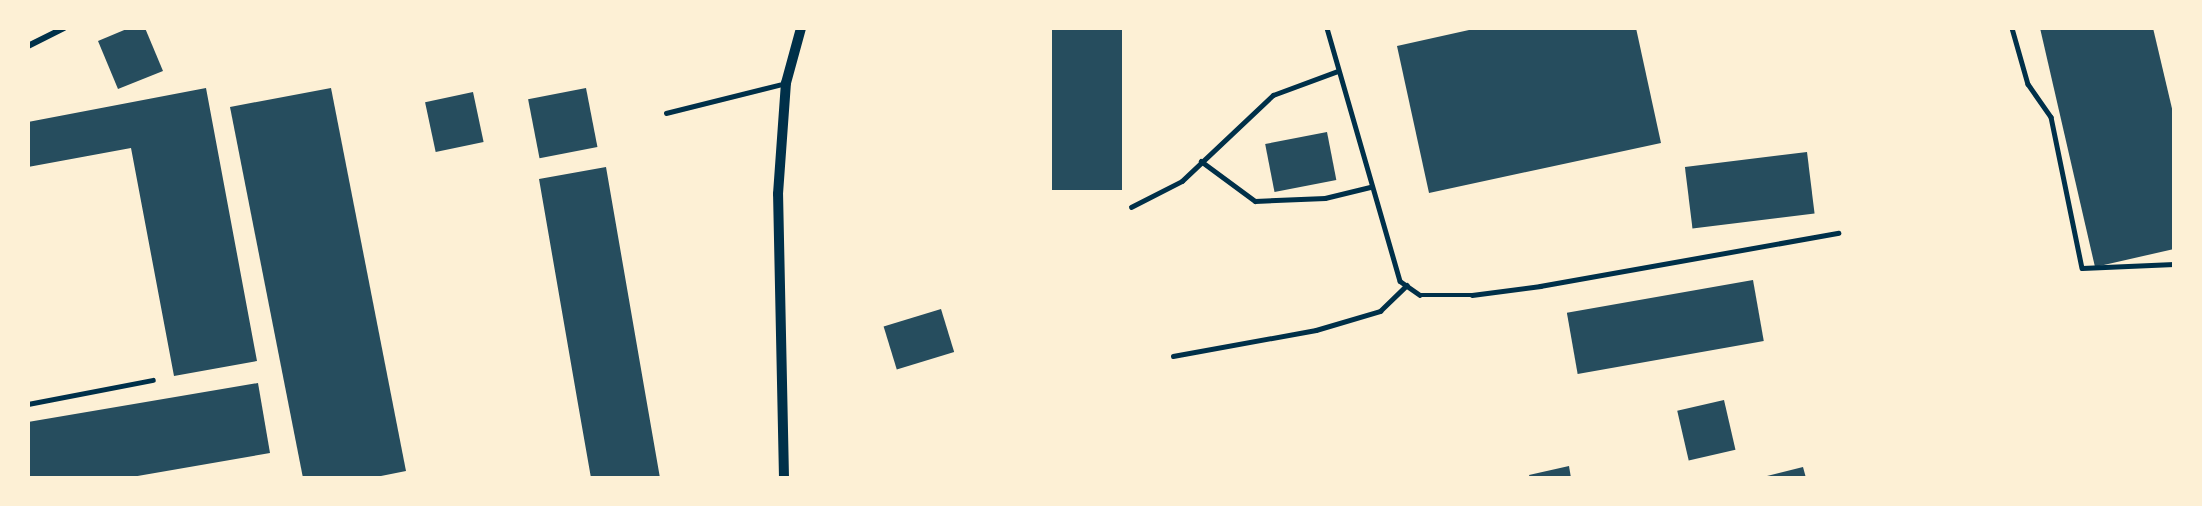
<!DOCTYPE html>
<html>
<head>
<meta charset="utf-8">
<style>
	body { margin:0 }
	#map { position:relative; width:2202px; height:506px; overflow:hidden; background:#fdf0d5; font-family:Overpass,sans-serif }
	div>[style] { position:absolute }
	.building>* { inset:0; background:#264d5e; transform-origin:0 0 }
	.service>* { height:4.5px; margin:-2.25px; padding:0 2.25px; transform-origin:2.25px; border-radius:2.25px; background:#003049 }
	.minor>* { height:6px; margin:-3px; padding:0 3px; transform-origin:3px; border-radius:3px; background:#003049 }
	.tertiary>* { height:10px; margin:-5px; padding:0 5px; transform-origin:5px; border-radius:5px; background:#003049 }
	span { translate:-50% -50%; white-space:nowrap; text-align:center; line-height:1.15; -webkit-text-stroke:4.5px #fdf0d5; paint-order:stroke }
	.frame { position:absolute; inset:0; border:30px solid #fdf0d5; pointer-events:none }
</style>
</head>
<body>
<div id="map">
	<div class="building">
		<i style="clip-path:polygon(129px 28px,145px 28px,163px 71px,118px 89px,98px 41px)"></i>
		<i style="left:1052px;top:28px;width:70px;height:162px"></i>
		<i style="clip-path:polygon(1478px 28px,1636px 28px,1661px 143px,1429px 193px,1397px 46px)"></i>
		<i style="clip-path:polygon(2040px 28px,2153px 28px,2174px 117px,2174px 249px,2095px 267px)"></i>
		<i style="clip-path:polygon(206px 88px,257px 361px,174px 376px,131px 148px,28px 167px,28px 122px)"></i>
		<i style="clip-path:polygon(331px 88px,406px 471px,371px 478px,303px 478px,230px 107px)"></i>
		<i style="left:586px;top:88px;width:60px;height:59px;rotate:79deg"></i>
		<i style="left:473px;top:92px;width:51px;height:49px;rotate:78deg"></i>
		<i style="left:1327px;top:132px;width:49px;height:63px;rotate:79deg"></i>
		<i style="left:1807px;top:152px;width:62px;height:123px;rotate:83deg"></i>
		<i style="clip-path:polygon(606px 167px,645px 392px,660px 478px,591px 478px,578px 404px,539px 179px)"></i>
		<i style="left:1753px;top:280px;width:62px;height:189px;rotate:80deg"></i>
		<i style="left:941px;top:309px;width:45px;height:60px;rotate:73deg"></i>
		<i style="clip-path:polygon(258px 383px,270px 453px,126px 478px,28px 478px,28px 422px)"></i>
		<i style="left:1724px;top:400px;width:51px;height:48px;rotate:77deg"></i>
		<i style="clip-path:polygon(1569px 466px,1571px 478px,1530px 478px,1529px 475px)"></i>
		<i style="clip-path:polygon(1803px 467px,1806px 478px,1763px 478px,1763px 477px)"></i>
	</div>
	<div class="service">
		<i style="left:1327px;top:28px;width:263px;rotate:73.9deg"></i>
		<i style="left:1400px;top:281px;width:24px;rotate:35deg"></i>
		<i style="left:1420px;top:295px;width:52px"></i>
		<i style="left:1472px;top:295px;width:69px;rotate:-7.5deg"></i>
		<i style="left:1540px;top:286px;width:303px;rotate:-10.1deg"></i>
		<i style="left:2012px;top:28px;width:58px;rotate:74.1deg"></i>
		<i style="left:2028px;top:84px;width:40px;rotate:55.1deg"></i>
		<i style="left:2051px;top:117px;width:154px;rotate:78.4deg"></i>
		<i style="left:2082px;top:268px;width:92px;rotate:-2.5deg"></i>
		<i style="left:666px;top:113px;width:124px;rotate:-14deg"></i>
		<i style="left:1201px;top:161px;width:67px;rotate:36.5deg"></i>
		<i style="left:1255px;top:201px;width:70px;rotate:-2.5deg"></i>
		<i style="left:1325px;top:198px;width:46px;rotate:-13.7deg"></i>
		<i style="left:1131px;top:207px;width:57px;rotate:-27deg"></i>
		<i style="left:1182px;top:181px;width:125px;rotate:-43.4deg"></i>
		<i style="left:1273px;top:95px;width:69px;rotate:-20.3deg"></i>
		<i style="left:1173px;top:356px;width:145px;rotate:-10.3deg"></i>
		<i style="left:1316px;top:330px;width:67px;rotate:-16.5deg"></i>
		<i style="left:1380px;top:311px;width:37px;rotate:-44deg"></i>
		<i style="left:28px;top:404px;width:127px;rotate:-10.9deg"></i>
	</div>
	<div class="minor">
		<i style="left:28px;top:46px;width:40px;rotate:-26.6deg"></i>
	</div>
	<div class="tertiary">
		<i style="left:784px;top:478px;width:284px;rotate:-91.2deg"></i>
		<i style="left:778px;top:194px;width:111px;rotate:-85.9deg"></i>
		<i style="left:786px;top:83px;width:57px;rotate:-74.7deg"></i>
	</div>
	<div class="frame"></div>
</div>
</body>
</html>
